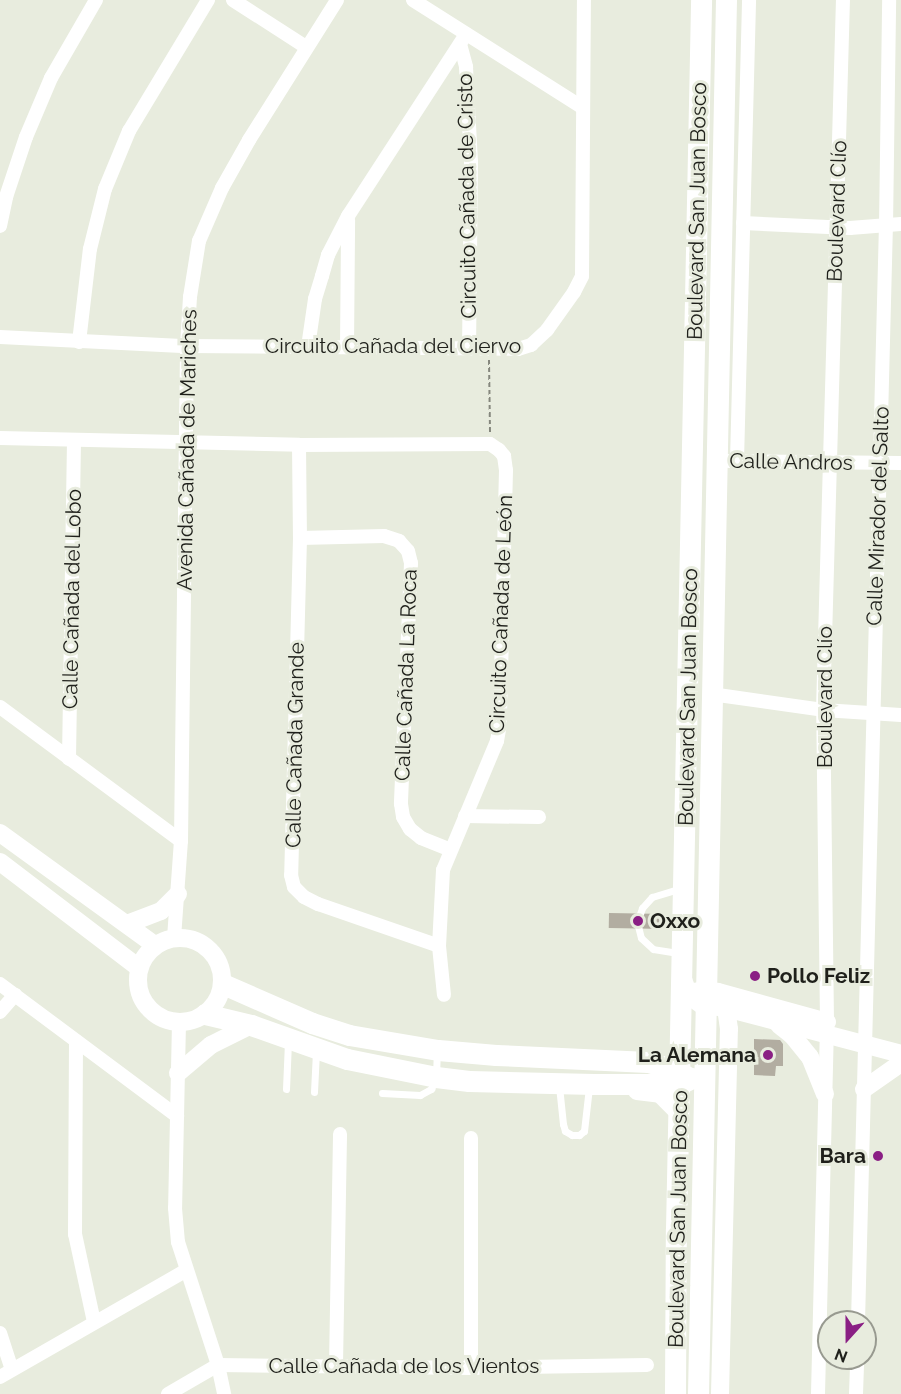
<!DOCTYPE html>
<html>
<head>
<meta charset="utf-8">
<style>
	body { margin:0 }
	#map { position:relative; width:901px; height:1394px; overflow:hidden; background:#e8ecde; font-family:Raleway,sans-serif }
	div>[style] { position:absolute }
	.building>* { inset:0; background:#b2ada1; transform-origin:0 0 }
	.path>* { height:2px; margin-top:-1px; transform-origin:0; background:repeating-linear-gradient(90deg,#85877d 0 4.5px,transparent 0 7.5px) }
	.lane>* { height:7px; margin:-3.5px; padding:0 3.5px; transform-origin:3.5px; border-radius:3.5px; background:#fff }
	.street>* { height:14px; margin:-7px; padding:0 7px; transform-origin:7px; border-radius:7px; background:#fff }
	.secondary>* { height:18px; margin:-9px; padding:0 9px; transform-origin:9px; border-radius:9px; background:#fff }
	.secondary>.ring { margin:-9px; padding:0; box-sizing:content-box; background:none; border:18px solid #fff; border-radius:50% }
	.primary>* { height:21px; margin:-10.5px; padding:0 10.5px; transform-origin:10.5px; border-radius:10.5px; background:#fff }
	.dots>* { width:16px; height:16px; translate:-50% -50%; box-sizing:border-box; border:3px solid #e8ecde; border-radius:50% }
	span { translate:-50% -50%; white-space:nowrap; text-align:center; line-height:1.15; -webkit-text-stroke:6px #e8ecde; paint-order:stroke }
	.street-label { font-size:21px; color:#1f201b }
	.poi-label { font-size:21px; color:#1f201b; font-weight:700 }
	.left { translate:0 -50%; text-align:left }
	.right { translate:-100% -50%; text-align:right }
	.north { position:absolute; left:817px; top:1310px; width:60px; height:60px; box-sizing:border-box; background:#e8ecde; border:2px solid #989a90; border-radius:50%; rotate:201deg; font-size:16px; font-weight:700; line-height:24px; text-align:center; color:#1f201b }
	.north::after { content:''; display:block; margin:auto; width:21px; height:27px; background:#8a1f84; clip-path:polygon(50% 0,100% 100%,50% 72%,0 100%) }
</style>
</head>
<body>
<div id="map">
	<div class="building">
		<i style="left:609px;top:913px;width:58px;height:15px;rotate:1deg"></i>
		<i style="clip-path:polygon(754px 1039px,780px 1040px,783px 1044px,783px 1066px,776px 1066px,775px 1076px,754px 1075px)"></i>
	</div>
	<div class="path">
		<i style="left:489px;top:360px;width:72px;rotate:89.2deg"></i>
	</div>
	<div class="lane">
		<i style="left:678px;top:953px;width:25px;rotate:-171deg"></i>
		<i style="left:653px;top:949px;width:16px;rotate:-137deg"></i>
		<i style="left:641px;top:938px;width:16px;rotate:-104deg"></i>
		<i style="left:637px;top:922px;width:15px;rotate:-70deg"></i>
		<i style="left:642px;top:908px;width:15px;rotate:-48deg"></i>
		<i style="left:652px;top:897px;width:28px;rotate:-17deg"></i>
		<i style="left:559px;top:1086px;width:38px;rotate:84deg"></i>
		<i style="left:563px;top:1124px;width:7px;rotate:74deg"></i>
		<i style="left:565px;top:1131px;width:8px;rotate:30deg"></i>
		<i style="left:572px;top:1135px;width:7px"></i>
		<i style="left:579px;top:1135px;width:6px;rotate:-39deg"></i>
		<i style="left:584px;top:1131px;width:44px;rotate:-83.5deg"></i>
		<i style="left:286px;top:1089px;width:47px;rotate:-87.6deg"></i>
		<i style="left:314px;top:1092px;width:41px;rotate:-87.2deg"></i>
		<i style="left:382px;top:1093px;width:38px;rotate:3deg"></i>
		<i style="left:420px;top:1095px;width:13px;rotate:-29deg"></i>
		<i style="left:431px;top:1089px;width:13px;rotate:-67deg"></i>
		<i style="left:436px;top:1077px;width:24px;rotate:-88deg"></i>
	</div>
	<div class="street">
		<i style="left:233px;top:0;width:87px;rotate:32.8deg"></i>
		<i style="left:413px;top:0;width:201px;rotate:32.4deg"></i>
		<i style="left:460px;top:44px;width:24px;rotate:75deg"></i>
		<i style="left:466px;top:67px;width:94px;rotate:87deg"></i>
		<i style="left:471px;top:161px;width:187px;rotate:90.6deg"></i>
		<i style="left:743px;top:223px;width:107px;rotate:2.7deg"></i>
		<i style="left:850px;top:228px;width:51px;rotate:-4.5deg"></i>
		<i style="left:0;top:226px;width:30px;rotate:-78deg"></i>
		<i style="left:6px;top:197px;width:63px;rotate:-71.6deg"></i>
		<i style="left:26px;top:137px;width:64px;rotate:-67deg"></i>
		<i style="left:51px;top:78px;width:90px;rotate:-60deg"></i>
		<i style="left:0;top:337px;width:187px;rotate:2.8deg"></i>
		<i style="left:187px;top:346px;width:331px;rotate:0.5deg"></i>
		<i style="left:518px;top:349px;width:14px;rotate:-17deg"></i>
		<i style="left:531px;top:345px;width:22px;rotate:-43deg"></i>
		<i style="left:547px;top:330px;width:47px;rotate:-54.6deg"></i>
		<i style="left:574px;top:292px;width:18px;rotate:-63deg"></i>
		<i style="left:582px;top:276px;width:276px;rotate:-89.6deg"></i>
		<i style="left:79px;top:342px;width:94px;rotate:-83.3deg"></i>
		<i style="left:90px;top:249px;width:62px;rotate:-76deg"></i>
		<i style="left:105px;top:189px;width:63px;rotate:-67.5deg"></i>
		<i style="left:129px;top:131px;width:153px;rotate:-58.9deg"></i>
		<i style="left:308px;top:347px;width:49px;rotate:-81.7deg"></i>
		<i style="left:315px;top:299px;width:24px;rotate:-73deg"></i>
		<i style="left:322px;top:276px;width:22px;rotate:-74deg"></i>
		<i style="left:328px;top:255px;width:44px;rotate:-62.9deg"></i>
		<i style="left:348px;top:216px;width:217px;rotate:-57deg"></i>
		<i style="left:347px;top:347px;width:127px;rotate:-89.5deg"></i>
		<i style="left:0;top:438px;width:299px;rotate:1.3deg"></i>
		<i style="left:299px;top:445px;width:191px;rotate:-0.3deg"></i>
		<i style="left:490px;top:444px;width:11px;rotate:34deg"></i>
		<i style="left:499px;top:450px;width:8px;rotate:50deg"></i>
		<i style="left:504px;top:456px;width:14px;rotate:82deg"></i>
		<i style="left:506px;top:470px;width:254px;rotate:91.4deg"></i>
		<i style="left:500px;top:724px;width:17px;rotate:100deg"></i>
		<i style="left:497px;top:741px;width:140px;rotate:112.7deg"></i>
		<i style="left:443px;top:870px;width:76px;rotate:93deg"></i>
		<i style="left:439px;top:946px;width:49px;rotate:84.2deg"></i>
		<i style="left:299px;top:445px;width:93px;rotate:89.4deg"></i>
		<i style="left:300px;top:538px;width:337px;rotate:91.5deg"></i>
		<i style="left:291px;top:875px;width:12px;rotate:76deg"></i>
		<i style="left:294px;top:887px;width:14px;rotate:45deg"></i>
		<i style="left:304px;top:897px;width:16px;rotate:27deg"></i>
		<i style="left:318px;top:904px;width:128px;rotate:19.1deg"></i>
		<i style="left:729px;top:461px;width:172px;rotate:0.7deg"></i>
		<i style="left:737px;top:461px;width:461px;rotate:-88.5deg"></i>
		<i style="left:300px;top:538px;width:84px;rotate:-1.4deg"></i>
		<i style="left:384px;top:536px;width:16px;rotate:18deg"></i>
		<i style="left:399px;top:541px;width:13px;rotate:48deg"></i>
		<i style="left:408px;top:551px;width:12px;rotate:76deg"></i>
		<i style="left:411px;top:563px;width:241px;rotate:92.4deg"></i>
		<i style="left:401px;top:804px;width:13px;rotate:81deg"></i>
		<i style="left:403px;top:817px;width:14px;rotate:60deg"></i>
		<i style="left:410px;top:829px;width:14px;rotate:39deg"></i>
		<i style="left:421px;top:838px;width:31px;rotate:22deg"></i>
		<i style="left:711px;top:694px;width:113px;rotate:8.1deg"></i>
		<i style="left:823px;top:710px;width:78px;rotate:3.7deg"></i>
		<i style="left:0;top:707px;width:225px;rotate:36.5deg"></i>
		<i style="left:69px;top:759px;width:319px;rotate:-89.1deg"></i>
		<i style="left:465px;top:816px;width:74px;rotate:0.8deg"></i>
		<i style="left:174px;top:938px;width:97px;rotate:-85.9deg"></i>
		<i style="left:181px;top:841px;width:495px;rotate:-89.3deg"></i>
		<i style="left:187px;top:346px;width:49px;rotate:-86.5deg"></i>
		<i style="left:190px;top:297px;width:57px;rotate:-80.9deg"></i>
		<i style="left:199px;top:241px;width:58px;rotate:-66.5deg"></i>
		<i style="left:222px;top:188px;width:55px;rotate:-60.6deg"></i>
		<i style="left:249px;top:140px;width:165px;rotate:-57.8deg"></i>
		<i style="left:0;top:984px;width:221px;rotate:36.7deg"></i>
		<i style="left:0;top:1012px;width:23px;rotate:-49deg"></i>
		<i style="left:179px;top:1022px;width:186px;rotate:91.2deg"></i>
		<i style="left:175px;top:1208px;width:34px;rotate:85deg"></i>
		<i style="left:178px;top:1242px;width:129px;rotate:72deg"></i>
		<i style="left:218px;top:1365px;width:30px;rotate:78deg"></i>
		<i style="left:76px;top:1041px;width:193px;rotate:90.3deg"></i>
		<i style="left:75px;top:1234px;width:90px;rotate:77.8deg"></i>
		<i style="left:858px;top:1322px;width:1096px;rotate:-88.54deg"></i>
		<i style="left:886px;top:226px;width:226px;rotate:-89.2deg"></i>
		<i style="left:0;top:1333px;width:38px;rotate:72deg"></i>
		<i style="left:336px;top:1365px;width:231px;rotate:-89deg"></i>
		<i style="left:471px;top:1368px;width:230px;rotate:-90deg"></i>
		<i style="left:0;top:1377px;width:213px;rotate:-29.8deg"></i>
		<i style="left:168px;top:1394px;width:58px;rotate:-30.1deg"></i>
		<i style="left:218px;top:1365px;width:253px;rotate:0.7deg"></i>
		<i style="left:471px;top:1368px;width:176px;rotate:-1deg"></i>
		<i style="left:818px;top:1394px;width:372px;rotate:-88.6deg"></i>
		<i style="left:827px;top:1022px;width:312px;rotate:-90.7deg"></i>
		<i style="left:823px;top:710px;width:710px;rotate:-88.39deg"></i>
		<i style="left:856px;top:1394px;width:36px;rotate:-88deg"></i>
	</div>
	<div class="secondary">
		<i style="left:0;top:833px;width:191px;rotate:35.9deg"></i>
		<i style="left:0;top:862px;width:175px;rotate:37.3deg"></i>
		<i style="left:127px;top:924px;width:36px;rotate:-21deg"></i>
		<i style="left:161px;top:911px;width:24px;rotate:-45deg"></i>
		<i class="ring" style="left:138px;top:938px;width:66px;height:66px"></i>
		<i style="left:682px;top:976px;width:21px;rotate:71deg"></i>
		<i style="left:689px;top:996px;width:16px;rotate:35deg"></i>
		<i style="left:702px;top:1005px;width:24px;rotate:7deg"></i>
		<i style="left:726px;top:1008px;width:181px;rotate:14.7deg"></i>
		<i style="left:694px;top:992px;width:12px;rotate:-9deg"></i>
		<i style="left:706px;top:990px;width:12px;rotate:9deg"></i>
		<i style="left:718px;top:992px;width:113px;rotate:15.4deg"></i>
		<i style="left:779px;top:1025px;width:16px;rotate:38deg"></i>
		<i style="left:792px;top:1035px;width:28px;rotate:51deg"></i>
		<i style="left:810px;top:1057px;width:40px;rotate:68deg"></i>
		<i style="left:178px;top:1073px;width:43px;rotate:-40.3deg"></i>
		<i style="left:211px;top:1045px;width:45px;rotate:-26.6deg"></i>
		<i style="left:864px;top:1089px;width:45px;rotate:-35.1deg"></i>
		<i style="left:637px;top:1091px;width:23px;rotate:7deg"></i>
		<i style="left:660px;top:1094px;width:27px;rotate:45deg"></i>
		<i style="left:720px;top:1394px;width:365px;rotate:-88.6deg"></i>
		<i style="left:729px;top:1029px;width:21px;rotate:-98deg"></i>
	</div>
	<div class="primary">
		<i style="left:223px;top:984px;width:97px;rotate:23.7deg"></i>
		<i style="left:312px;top:1023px;width:39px;rotate:18deg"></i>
		<i style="left:349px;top:1035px;width:90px;rotate:9.6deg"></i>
		<i style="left:438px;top:1050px;width:58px;rotate:4.9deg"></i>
		<i style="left:496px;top:1055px;width:152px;rotate:2.6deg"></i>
		<i style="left:648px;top:1062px;width:26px;rotate:16deg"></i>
		<i style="left:673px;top:1069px;width:19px;rotate:28deg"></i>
		<i style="left:205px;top:1014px;width:47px;rotate:13.4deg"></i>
		<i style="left:251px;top:1025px;width:102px;rotate:19.5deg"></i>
		<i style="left:347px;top:1059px;width:91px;rotate:11.4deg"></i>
		<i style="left:436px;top:1077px;width:33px;rotate:7deg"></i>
		<i style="left:469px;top:1081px;width:125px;rotate:1.4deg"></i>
		<i style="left:594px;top:1084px;width:86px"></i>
		<i style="left:680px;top:1084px;width:13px;rotate:-27deg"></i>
		<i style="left:675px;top:1394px;width:165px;rotate:-89.7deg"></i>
		<i style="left:676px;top:1229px;width:1229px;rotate:-88.83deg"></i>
		<i style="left:698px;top:1394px;width:1394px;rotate:-88.85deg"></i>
	</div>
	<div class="dots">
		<i style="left:638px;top:921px;background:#8a1f84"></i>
		<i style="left:755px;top:976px;background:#8a1f84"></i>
		<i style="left:768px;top:1055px;background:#8a1f84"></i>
		<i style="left:878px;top:1156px;background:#8a1f84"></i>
	</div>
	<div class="street-label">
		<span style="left:467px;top:196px;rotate:-91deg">Circuito Cañada de Cristo</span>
		<span style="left:697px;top:211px;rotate:-89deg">Boulevard San Juan Bosco</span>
		<span style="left:837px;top:211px;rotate:-88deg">Boulevard Clío</span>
		<span style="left:393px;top:346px">Circuito Cañada del Ciervo</span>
		<span style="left:187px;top:450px;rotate:-89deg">Avenida Cañada de Mariches</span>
		<span style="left:791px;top:462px;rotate:1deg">Calle Andros</span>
		<span style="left:878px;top:516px;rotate:-88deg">Calle Mirador del Salto</span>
		<span style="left:72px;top:599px;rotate:-89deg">Calle Cañada del Lobo</span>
		<span style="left:501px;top:614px;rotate:-88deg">Circuito Cañada de León</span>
		<span style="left:406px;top:675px;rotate:-88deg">Calle Cañada La Roca</span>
		<span style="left:688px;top:697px;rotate:-89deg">Boulevard San Juan Bosco</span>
		<span style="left:825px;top:697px;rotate:-90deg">Boulevard Clío</span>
		<span style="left:295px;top:745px;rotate:-89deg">Calle Cañada Grande</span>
		<span style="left:678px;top:1219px;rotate:-89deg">Boulevard San Juan Bosco</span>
		<span style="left:404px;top:1366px">Calle Cañada de los Vientos</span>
	</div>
	<div class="poi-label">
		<span class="left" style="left:650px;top:921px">Oxxo</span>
		<span class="left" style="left:767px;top:976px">Pollo Feliz</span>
		<span class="right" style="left:756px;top:1055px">La Alemana</span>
		<span class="right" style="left:866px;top:1156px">Bara</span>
	</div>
	<div class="north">N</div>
</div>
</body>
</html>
